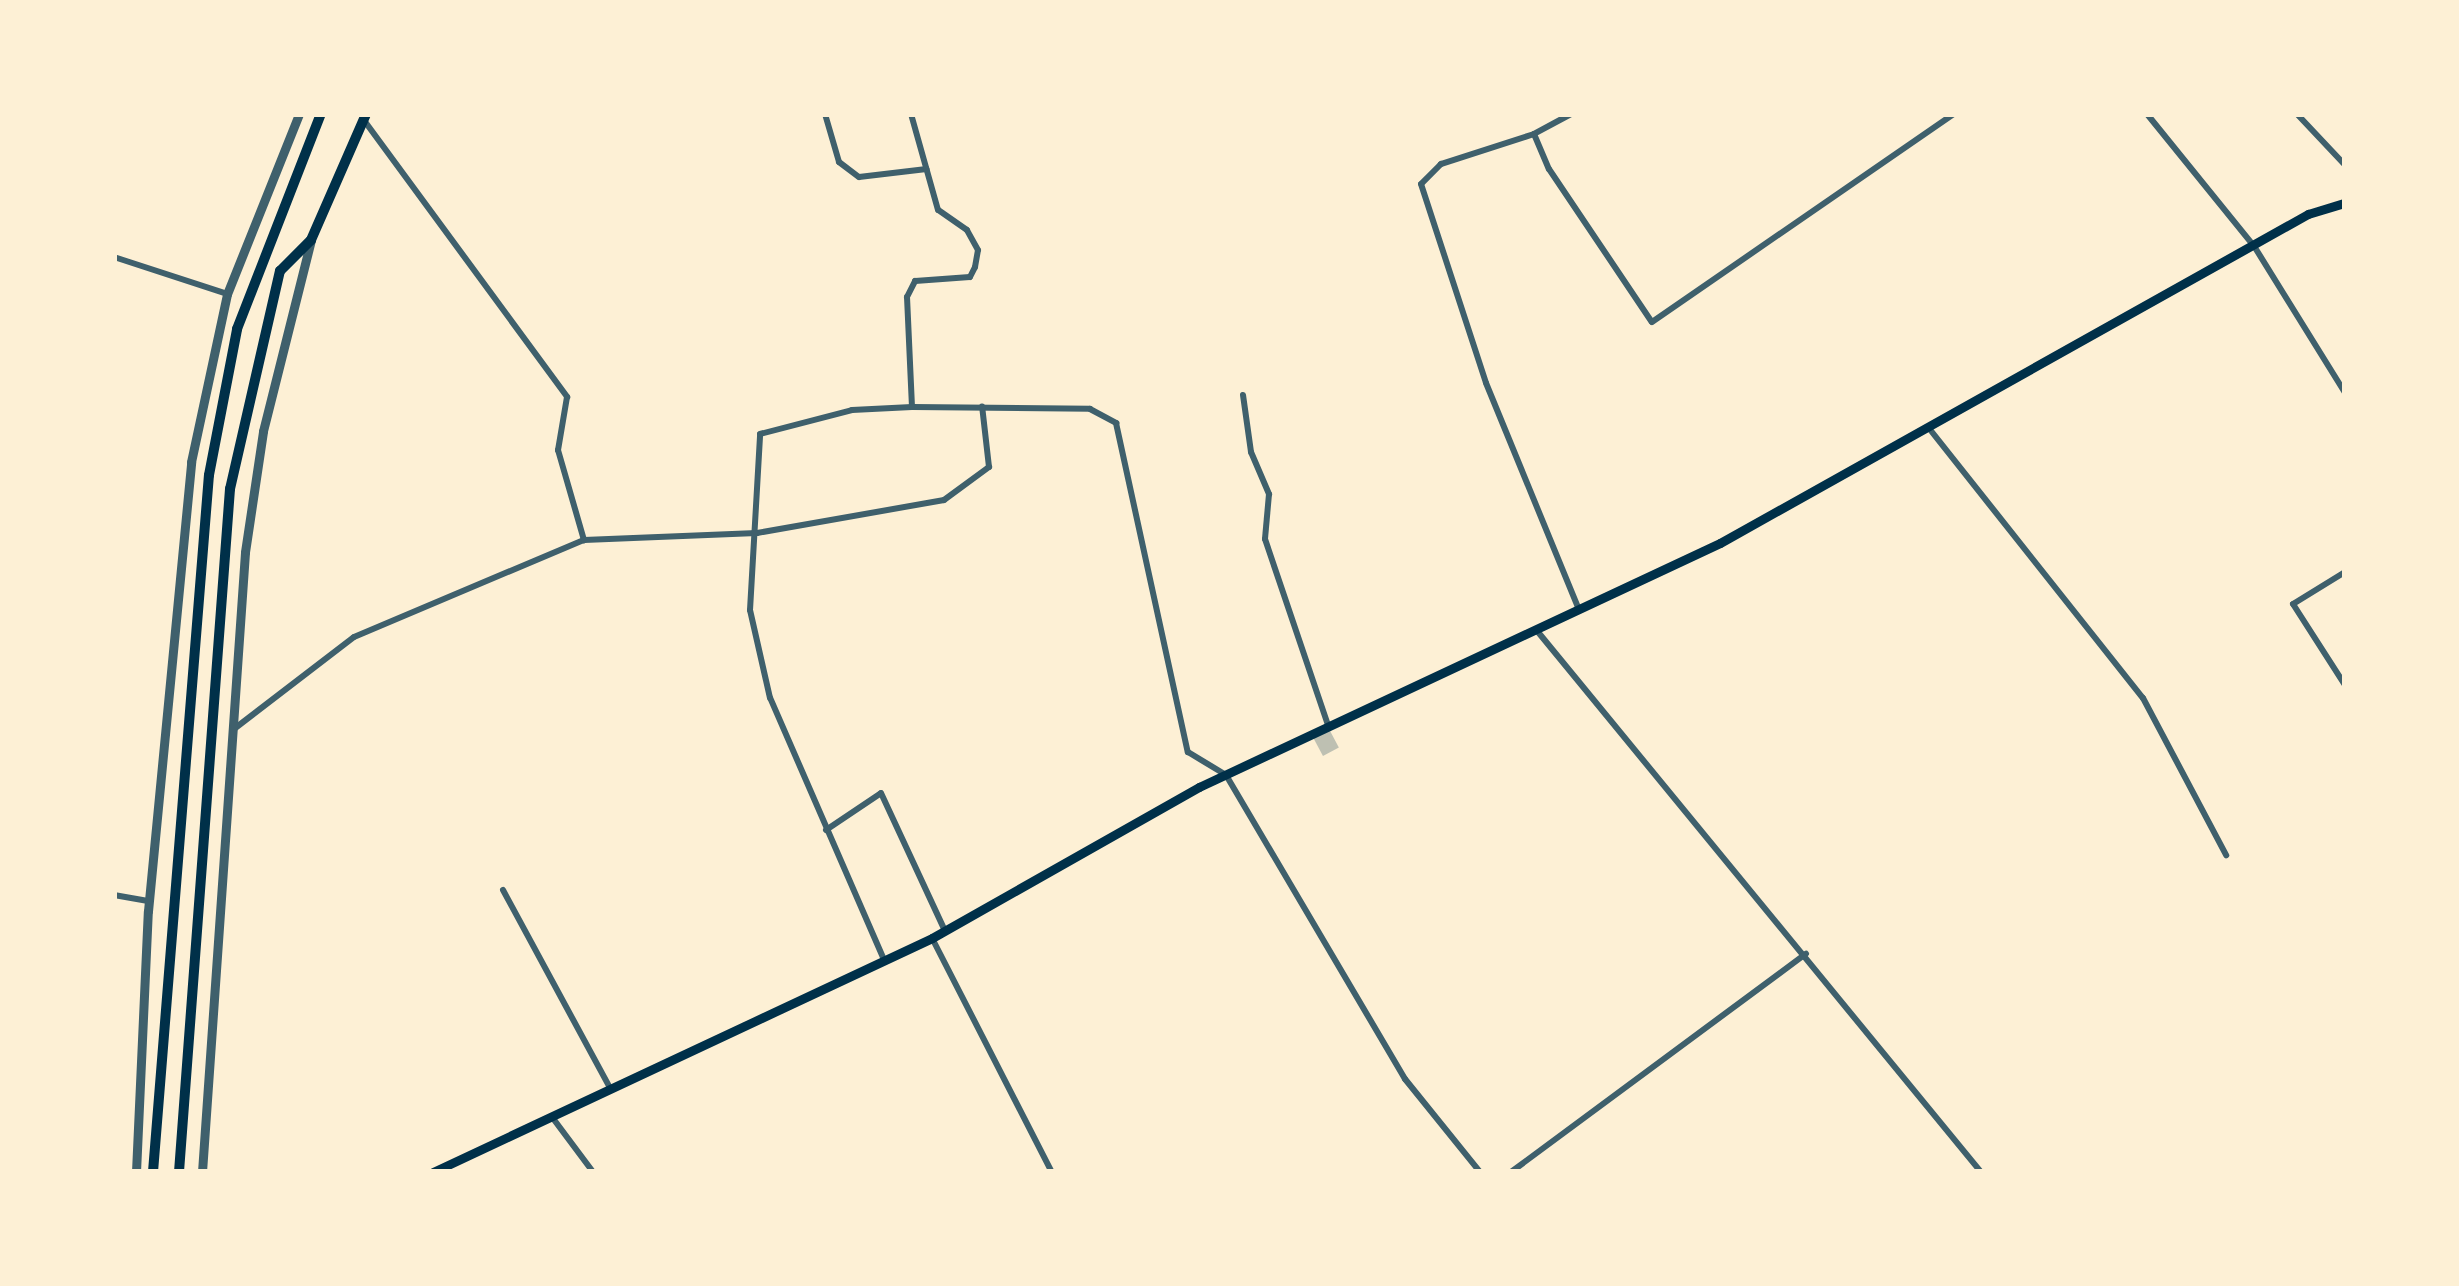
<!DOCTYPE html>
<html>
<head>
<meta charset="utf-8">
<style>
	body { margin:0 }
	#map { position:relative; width:2459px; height:1286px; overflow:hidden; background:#fdf0d5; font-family:"Open Sans",sans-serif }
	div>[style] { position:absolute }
	.building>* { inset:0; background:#bec0b2; transform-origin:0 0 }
	.minor>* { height:6px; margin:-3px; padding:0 3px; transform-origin:3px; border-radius:3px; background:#3f606c }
	.tertiary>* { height:9px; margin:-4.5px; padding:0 4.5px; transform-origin:4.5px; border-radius:4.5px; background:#3f606c }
	.secondary>* { height:9px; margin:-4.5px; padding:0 4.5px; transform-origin:4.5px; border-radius:4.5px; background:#003049 }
	.trunk>* { height:10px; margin:-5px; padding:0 5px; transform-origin:5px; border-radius:5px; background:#003049 }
	span { translate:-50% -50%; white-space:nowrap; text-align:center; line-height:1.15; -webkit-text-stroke:12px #fdf0d5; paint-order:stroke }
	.frame { position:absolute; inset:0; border:117px solid #fdf0d5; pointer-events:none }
</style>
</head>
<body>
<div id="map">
	<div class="building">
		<i style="left:1329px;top:729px;width:21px;height:18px;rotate:62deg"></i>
	</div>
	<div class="minor">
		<i style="left:825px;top:114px;width:50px;rotate:73.7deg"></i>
		<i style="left:839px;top:162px;width:25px;rotate:37deg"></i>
		<i style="left:859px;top:177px;width:68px;rotate:-6.7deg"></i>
		<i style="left:1571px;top:114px;width:42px;rotate:151.6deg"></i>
		<i style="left:1534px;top:134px;width:38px;rotate:67deg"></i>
		<i style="left:1549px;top:169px;width:184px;rotate:56.1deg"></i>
		<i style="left:1652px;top:322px;width:366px;rotate:-34.6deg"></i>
		<i style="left:2147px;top:114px;width:170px;rotate:51deg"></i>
		<i style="left:2254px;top:246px;width:173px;rotate:58.2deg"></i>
		<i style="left:2297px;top:114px;width:70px;rotate:46.7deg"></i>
		<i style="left:366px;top:123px;width:340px;rotate:53.7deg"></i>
		<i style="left:567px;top:397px;width:54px;rotate:99.6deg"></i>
		<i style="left:558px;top:450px;width:94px;rotate:73.9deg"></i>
		<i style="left:1534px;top:134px;width:98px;rotate:162.1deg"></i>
		<i style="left:1441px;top:164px;width:28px;rotate:135deg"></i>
		<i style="left:1421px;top:184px;width:209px;rotate:71.9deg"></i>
		<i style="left:1486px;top:383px;width:245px;rotate:67.7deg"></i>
		<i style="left:114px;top:257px;width:119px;rotate:18.1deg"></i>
		<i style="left:1243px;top:395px;width:58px;rotate:82deg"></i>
		<i style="left:1251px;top:452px;width:46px;rotate:66.8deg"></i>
		<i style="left:1269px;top:494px;width:45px;rotate:95.1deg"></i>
		<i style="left:1265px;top:539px;width:196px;rotate:71.3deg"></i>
		<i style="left:912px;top:407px;width:178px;rotate:0.6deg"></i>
		<i style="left:1090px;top:409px;width:30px;rotate:28deg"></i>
		<i style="left:1116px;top:423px;width:337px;rotate:77.7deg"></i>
		<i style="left:1188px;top:752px;width:44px;rotate:31.2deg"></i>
		<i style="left:1226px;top:775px;width:353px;rotate:59.5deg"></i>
		<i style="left:1405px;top:1079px;width:119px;rotate:51.1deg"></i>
		<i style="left:1928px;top:427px;width:346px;rotate:51.6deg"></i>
		<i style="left:2143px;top:698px;width:178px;rotate:62.1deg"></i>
		<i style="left:2345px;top:572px;width:61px;rotate:148.4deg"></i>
		<i style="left:2293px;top:604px;width:96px;rotate:57.3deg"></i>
		<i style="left:1538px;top:632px;width:698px;rotate:50.64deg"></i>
		<i style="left:234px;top:729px;width:151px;rotate:-37.5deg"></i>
		<i style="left:354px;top:637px;width:250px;rotate:-22.9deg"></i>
		<i style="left:584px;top:540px;width:173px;rotate:-2.3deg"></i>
		<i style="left:757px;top:533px;width:190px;rotate:-10deg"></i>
		<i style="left:944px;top:500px;width:56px;rotate:-36.3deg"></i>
		<i style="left:989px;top:467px;width:61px;rotate:-96.5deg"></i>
		<i style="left:826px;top:830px;width:66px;rotate:-33.9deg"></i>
		<i style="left:881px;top:793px;width:152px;rotate:65.1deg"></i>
		<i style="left:503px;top:890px;width:223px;rotate:61.6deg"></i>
		<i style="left:114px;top:895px;width:36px;rotate:10deg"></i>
		<i style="left:932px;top:938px;width:263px;rotate:62.9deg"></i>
		<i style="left:885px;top:962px;width:288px;rotate:-113.5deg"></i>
		<i style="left:770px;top:698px;width:90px;rotate:-102.8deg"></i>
		<i style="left:750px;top:610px;width:176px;rotate:-86.7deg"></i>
		<i style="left:760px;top:434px;width:95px;rotate:-14.6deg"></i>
		<i style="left:852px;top:410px;width:60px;rotate:-2.9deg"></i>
		<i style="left:912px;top:407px;width:110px;rotate:-92.6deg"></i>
		<i style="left:907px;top:297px;width:18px;rotate:-63deg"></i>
		<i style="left:915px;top:281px;width:55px;rotate:-4.2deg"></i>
		<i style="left:970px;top:277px;width:11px;rotate:-63deg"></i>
		<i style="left:975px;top:267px;width:17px;rotate:-80deg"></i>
		<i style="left:978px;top:250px;width:23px;rotate:-119deg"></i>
		<i style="left:967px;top:230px;width:35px;rotate:-145deg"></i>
		<i style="left:938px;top:210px;width:100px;rotate:-105.7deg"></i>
		<i style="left:552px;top:1117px;width:69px;rotate:53.3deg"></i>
		<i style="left:1511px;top:1172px;width:367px;rotate:-36.5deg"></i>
	</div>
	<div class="tertiary">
		<i style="left:136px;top:1172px;width:261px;rotate:-87.4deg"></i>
		<i style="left:148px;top:911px;width:451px;rotate:-84.5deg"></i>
		<i style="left:191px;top:462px;width:172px;rotate:-77.9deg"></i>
		<i style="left:227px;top:294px;width:194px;rotate:-68.2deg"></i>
		<i style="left:202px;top:1172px;width:621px;rotate:-86.03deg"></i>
		<i style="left:245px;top:552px;width:122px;rotate:-81.5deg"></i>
		<i style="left:263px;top:431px;width:197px;rotate:-75.9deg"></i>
	</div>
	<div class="secondary">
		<i style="left:433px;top:1172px;width:551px;rotate:-25.12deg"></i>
		<i style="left:932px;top:938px;width:307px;rotate:-29.5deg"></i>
		<i style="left:1199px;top:787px;width:575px;rotate:-25.1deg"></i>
		<i style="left:1720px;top:543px;width:674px;rotate:-29.23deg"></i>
		<i style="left:2308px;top:214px;width:39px;rotate:-17deg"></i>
	</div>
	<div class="trunk">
		<i style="left:153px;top:1172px;width:699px;rotate:-85.41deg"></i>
		<i style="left:209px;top:475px;width:149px;rotate:-79.1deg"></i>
		<i style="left:237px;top:329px;width:231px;rotate:-68.7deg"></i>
		<i style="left:179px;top:1172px;width:685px;rotate:-85.73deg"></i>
		<i style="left:230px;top:489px;width:224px;rotate:-77.1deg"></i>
		<i style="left:280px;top:271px;width:44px;rotate:-45deg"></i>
		<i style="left:311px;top:240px;width:137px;rotate:-66.4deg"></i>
	</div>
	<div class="frame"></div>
</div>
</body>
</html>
